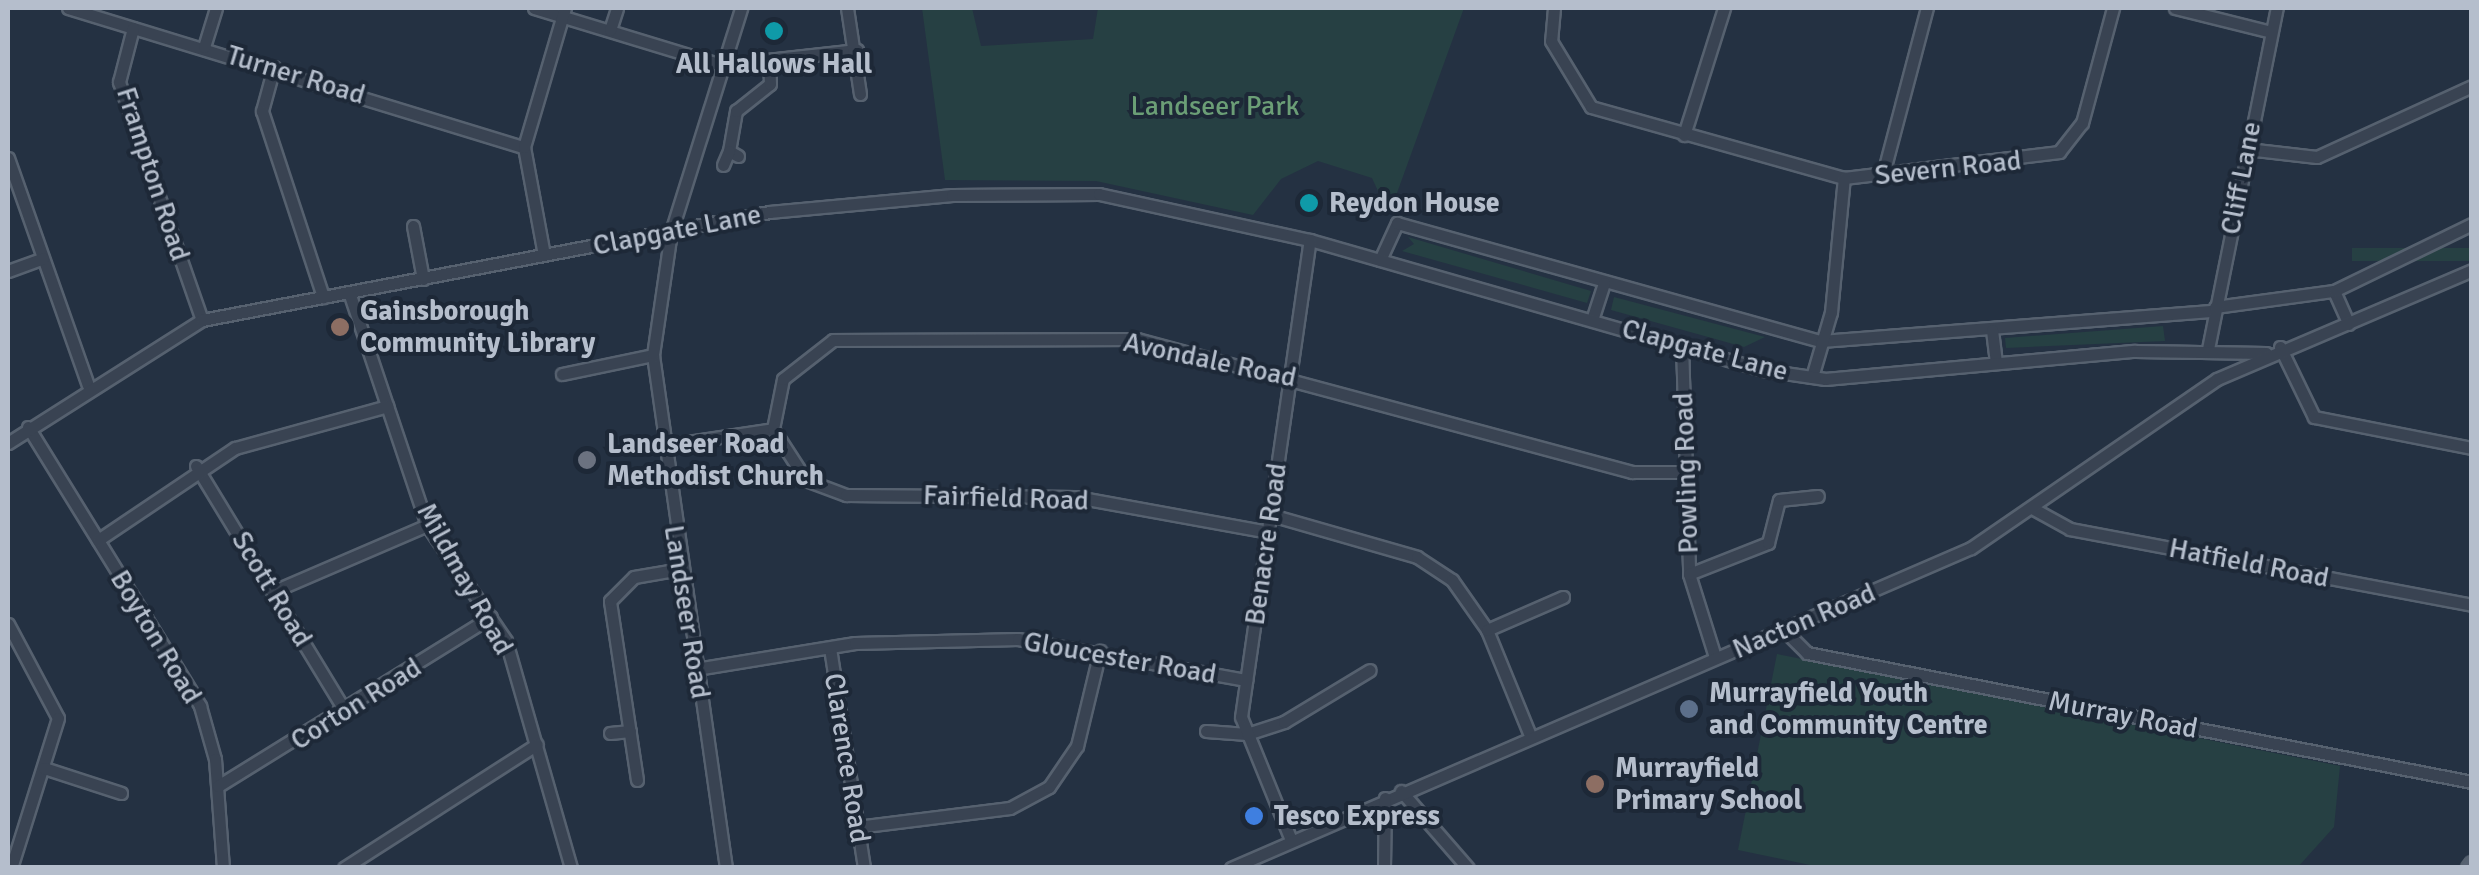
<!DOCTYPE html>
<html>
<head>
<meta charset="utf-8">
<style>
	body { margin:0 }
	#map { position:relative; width:2479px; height:875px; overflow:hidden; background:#243142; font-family:Signika,sans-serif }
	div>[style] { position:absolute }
	.green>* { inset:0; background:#264043; transform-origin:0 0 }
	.roads { filter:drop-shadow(2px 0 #56616f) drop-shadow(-2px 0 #56616f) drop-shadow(0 2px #56616f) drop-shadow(0 -2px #56616f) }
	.minor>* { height:11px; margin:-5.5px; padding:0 5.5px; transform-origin:5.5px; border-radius:5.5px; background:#394352 }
	.major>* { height:14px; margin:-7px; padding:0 7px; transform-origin:7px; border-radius:7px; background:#576272 }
	.dots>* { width:28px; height:28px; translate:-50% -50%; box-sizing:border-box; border:5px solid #1d2837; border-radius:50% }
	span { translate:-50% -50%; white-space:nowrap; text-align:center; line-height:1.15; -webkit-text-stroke:8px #1d2837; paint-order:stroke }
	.poi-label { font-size:28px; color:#b5becc; font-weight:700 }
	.left { translate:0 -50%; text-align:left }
	.street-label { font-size:28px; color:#b5becc }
	.park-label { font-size:28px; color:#6b9e76 }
	.frame { position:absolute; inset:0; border:10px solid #b5becc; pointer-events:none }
</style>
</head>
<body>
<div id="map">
	<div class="green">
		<i style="clip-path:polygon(922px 8px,972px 8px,981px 46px,1093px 39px,1098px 8px,1464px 8px,1389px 215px,1372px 178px,1318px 161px,1281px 179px,1253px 215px,1096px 181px,945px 180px)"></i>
		<i style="clip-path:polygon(1408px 237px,1591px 291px,1587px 303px,1402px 251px,1414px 244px)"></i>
		<i style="left:2471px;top:248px;width:13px;height:119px;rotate:90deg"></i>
		<i style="clip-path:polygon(1614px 297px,1765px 337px,1744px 347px,1611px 310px)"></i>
		<i style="clip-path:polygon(2163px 326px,2165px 341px,2006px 348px,2005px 338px)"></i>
		<i style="clip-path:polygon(1777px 654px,2340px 766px,2334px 827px,2297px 868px,1824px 868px,1738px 850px)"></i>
	</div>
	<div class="roads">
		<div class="minor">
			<i style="left:68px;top:8px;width:477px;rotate:17deg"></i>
			<i style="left:534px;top:8px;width:196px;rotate:16.9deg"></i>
			<i style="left:722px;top:65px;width:136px;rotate:-6.3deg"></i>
			<i style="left:847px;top:8px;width:87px;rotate:81.4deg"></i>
			<i style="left:1554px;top:8px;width:33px;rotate:95deg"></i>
			<i style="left:1551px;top:41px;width:77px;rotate:58.8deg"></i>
			<i style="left:1591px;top:107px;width:263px;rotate:15.7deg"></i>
			<i style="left:1844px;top:178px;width:217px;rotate:-6.9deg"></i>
			<i style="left:2059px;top:152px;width:37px;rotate:-52deg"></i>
			<i style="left:2082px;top:123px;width:119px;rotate:-74.9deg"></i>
			<i style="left:2175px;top:8px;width:99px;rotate:14deg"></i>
			<i style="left:133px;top:28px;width:56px;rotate:104.5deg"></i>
			<i style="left:119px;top:82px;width:252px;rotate:70.8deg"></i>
			<i style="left:610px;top:30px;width:23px;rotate:-72deg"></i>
			<i style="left:204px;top:47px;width:41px;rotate:-72.9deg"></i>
			<i style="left:274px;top:67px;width:46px;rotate:105.3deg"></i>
			<i style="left:262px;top:111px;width:196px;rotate:71.8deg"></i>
			<i style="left:1684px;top:135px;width:133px;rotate:-72.5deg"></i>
			<i style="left:2247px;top:149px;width:70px;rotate:6.5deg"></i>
			<i style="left:2317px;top:157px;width:170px;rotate:-24.6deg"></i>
			<i style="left:738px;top:156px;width:10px;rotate:-151deg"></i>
			<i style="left:729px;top:151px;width:41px;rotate:-80.1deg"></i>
			<i style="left:736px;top:111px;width:43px;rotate:-38.5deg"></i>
			<i style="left:770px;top:84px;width:24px;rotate:-92deg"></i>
			<i style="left:8px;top:158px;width:241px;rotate:70.6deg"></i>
			<i style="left:723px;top:165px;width:15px;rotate:-67deg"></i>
			<i style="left:1883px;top:174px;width:172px;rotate:-75.2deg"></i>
			<i style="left:413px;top:226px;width:54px;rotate:79.3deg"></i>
			<i style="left:544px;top:255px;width:110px;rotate:-100.5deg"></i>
			<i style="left:524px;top:147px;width:145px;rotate:-73.6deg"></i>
			<i style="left:1380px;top:260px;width:41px;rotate:-65.3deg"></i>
			<i style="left:1397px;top:223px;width:440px;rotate:15.6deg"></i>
			<i style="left:1821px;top:341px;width:394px;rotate:-4.4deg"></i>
			<i style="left:8px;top:271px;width:37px;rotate:-20deg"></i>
			<i style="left:2334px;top:291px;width:36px;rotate:66deg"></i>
			<i style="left:349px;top:292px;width:246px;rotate:71.5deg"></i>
			<i style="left:427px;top:525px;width:140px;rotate:55.7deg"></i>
			<i style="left:506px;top:641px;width:236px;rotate:74deg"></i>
			<i style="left:2215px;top:307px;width:120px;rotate:-7.7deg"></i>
			<i style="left:2334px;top:291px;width:153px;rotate:-25.9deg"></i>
			<i style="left:1592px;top:320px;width:39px;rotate:-72deg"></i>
			<i style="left:1992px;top:330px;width:33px;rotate:83deg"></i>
			<i style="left:1682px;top:345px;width:229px;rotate:88.2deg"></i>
			<i style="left:1689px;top:574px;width:87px;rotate:72.6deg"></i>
			<i style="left:2280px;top:347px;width:78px;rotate:64.1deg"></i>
			<i style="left:2314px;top:417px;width:161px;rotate:11.1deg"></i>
			<i style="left:2208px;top:349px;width:348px;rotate:-78.6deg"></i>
			<i style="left:562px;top:374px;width:93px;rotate:-11.8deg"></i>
			<i style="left:1812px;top:377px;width:68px;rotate:-73.7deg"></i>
			<i style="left:1831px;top:312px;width:135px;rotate:-84.5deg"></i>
			<i style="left:28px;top:427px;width:328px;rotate:58.3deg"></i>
			<i style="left:200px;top:706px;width:55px;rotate:74.2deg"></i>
			<i style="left:215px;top:759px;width:109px;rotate:85.8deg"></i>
			<i style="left:773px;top:429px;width:61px;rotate:57.1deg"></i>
			<i style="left:806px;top:480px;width:43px;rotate:20.6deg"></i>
			<i style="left:846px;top:495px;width:230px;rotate:0.5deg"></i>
			<i style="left:1076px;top:497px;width:195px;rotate:10.3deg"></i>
			<i style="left:8px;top:443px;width:230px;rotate:-32.4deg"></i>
			<i style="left:202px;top:320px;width:577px;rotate:-10.78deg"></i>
			<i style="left:769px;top:212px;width:184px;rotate:-5.3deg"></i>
			<i style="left:952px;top:195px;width:147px;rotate:-0.4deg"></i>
			<i style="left:1099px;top:194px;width:216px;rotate:12.3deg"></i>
			<i style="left:1310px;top:240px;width:472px;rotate:16deg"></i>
			<i style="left:1764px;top:370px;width:62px;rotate:8.4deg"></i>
			<i style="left:1825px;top:379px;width:311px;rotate:-5.2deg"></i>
			<i style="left:2135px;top:351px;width:131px;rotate:0.9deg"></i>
			<i style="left:661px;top:446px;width:113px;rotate:-8.6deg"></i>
			<i style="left:773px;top:429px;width:51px;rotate:-78.7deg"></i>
			<i style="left:783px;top:379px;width:63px;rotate:-38deg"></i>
			<i style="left:833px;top:340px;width:304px;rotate:-0.2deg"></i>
			<i style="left:1137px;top:339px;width:513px;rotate:15.04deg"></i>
			<i style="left:1632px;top:472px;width:53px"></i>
			<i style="left:196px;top:466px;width:289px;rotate:58.7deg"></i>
			<i style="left:2032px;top:508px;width:43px;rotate:28.9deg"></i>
			<i style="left:2070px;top:529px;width:409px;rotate:10.7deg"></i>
			<i style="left:1271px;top:515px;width:152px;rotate:16deg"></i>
			<i style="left:1417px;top:557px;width:42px;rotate:33.3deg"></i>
			<i style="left:1452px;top:580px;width:61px;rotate:55deg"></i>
			<i style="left:1487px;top:630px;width:111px;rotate:67.8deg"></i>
			<i style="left:98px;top:540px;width:165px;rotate:-33.9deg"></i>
			<i style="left:235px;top:448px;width:158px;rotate:-15.4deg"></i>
			<i style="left:1689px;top:574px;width:85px;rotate:-21.4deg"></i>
			<i style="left:1768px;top:543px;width:44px;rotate:-75.7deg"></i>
			<i style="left:1779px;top:500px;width:39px;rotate:-6deg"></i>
			<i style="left:274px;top:591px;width:167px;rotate:-23.3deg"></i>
			<i style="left:8px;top:624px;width:106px;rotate:62deg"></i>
			<i style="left:58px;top:718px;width:157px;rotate:107.4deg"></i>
			<i style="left:1487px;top:630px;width:83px;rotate:-23.5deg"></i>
			<i style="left:1786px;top:632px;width:30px;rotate:45deg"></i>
			<i style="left:1807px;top:653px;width:677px;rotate:10.98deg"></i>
			<i style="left:830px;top:648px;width:223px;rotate:81.2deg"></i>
			<i style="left:696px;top:669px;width:161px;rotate:-9.3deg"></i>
			<i style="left:855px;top:643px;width:163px;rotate:-1.4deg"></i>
			<i style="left:1018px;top:639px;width:232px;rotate:10.2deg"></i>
			<i style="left:1206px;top:731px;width:41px;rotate:4.2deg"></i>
			<i style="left:1247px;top:734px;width:39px;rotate:-18deg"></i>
			<i style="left:1284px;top:722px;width:100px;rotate:-31.2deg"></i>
			<i style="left:610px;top:733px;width:20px;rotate:-6deg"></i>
			<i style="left:44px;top:768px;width:81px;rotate:18deg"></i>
			<i style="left:637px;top:780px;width:181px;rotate:-98.6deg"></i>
			<i style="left:610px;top:601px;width:34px;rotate:-45deg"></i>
			<i style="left:634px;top:577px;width:48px;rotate:-9.7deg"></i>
			<i style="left:218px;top:786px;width:321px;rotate:-31.8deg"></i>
			<i style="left:1401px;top:791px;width:102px;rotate:49deg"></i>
			<i style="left:857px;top:827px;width:154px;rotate:-7.1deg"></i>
			<i style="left:1010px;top:808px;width:44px;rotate:-28.3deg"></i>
			<i style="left:1049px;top:787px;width:50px;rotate:-55.7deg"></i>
			<i style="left:1077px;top:746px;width:98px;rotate:-76.4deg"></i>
			<i style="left:1291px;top:840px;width:133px;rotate:-112.1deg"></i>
			<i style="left:1241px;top:717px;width:482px;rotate:-81.8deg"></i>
			<i style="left:344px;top:868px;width:229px;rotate:-32.7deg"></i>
			<i style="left:726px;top:868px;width:518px;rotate:-98.1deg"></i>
			<i style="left:653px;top:355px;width:124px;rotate:-81.7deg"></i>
			<i style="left:671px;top:232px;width:235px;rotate:-72.6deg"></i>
			<i style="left:1231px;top:868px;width:806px;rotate:-23.39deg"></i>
			<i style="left:1971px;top:548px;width:298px;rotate:-34.5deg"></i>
			<i style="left:2217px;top:379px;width:277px;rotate:-23.1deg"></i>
			<i style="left:1384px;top:868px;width:70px;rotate:-89.2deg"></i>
		</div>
		<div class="major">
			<i style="left:2469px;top:868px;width:5px;rotate:-53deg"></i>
		</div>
	</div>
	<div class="dots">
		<i style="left:774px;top:31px;background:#0f9aa8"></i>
		<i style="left:1309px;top:203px;background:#0f9aa8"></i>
		<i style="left:340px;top:327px;background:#8d6e63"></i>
		<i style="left:587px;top:460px;background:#6b7280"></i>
		<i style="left:1689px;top:709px;background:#5c6f8a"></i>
		<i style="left:1595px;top:784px;background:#8d6e63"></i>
		<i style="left:1254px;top:816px;background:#3f7fe0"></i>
	</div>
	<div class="poi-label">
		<span style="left:774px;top:64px">All Hallows Hall</span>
		<span class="left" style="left:1329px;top:203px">Reydon House</span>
		<span class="left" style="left:360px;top:327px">Gainsborough<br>Community Library</span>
		<span class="left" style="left:607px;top:460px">Landseer Road<br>Methodist Church</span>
		<span class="left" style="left:1709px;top:709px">Murrayfield Youth<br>and Community Centre</span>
		<span class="left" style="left:1615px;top:784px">Murrayfield<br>Primary School</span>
		<span class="left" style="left:1274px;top:816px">Tesco Express</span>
	</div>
	<div class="street-label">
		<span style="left:296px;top:75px;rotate:17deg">Turner Road</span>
		<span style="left:1948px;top:168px;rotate:-6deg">Severn Road</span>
		<span style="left:153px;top:174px;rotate:72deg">Frampton Road</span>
		<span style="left:2241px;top:178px;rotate:-79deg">Cliff Lane</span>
		<span style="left:677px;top:230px;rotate:-11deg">Clapgate Lane</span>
		<span style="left:1705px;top:350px;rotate:15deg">Clapgate Lane</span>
		<span style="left:1210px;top:360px;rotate:12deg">Avondale Road</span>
		<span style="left:1686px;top:473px;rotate:-92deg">Powling Road</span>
		<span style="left:1006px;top:498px;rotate:2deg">Fairfield Road</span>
		<span style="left:1266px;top:544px;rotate:-82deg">Benacre Road</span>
		<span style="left:2249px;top:563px;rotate:11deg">Hatfield Road</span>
		<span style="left:465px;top:579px;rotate:61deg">Mildmay Road</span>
		<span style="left:272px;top:589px;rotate:59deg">Scott Road</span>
		<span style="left:687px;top:612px;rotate:81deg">Landseer Road</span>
		<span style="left:1804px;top:621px;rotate:-23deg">Nacton Road</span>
		<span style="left:156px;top:637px;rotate:59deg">Boyton Road</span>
		<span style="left:1120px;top:658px;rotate:10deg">Gloucester Road</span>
		<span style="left:356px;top:704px;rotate:-32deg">Corton Road</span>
		<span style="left:2123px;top:715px;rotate:11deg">Murray Road</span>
		<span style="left:847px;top:758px;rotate:81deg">Clarence Road</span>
	</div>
	<div class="park-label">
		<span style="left:1215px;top:106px">Landseer Park</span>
	</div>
	<div class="frame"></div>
</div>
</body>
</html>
